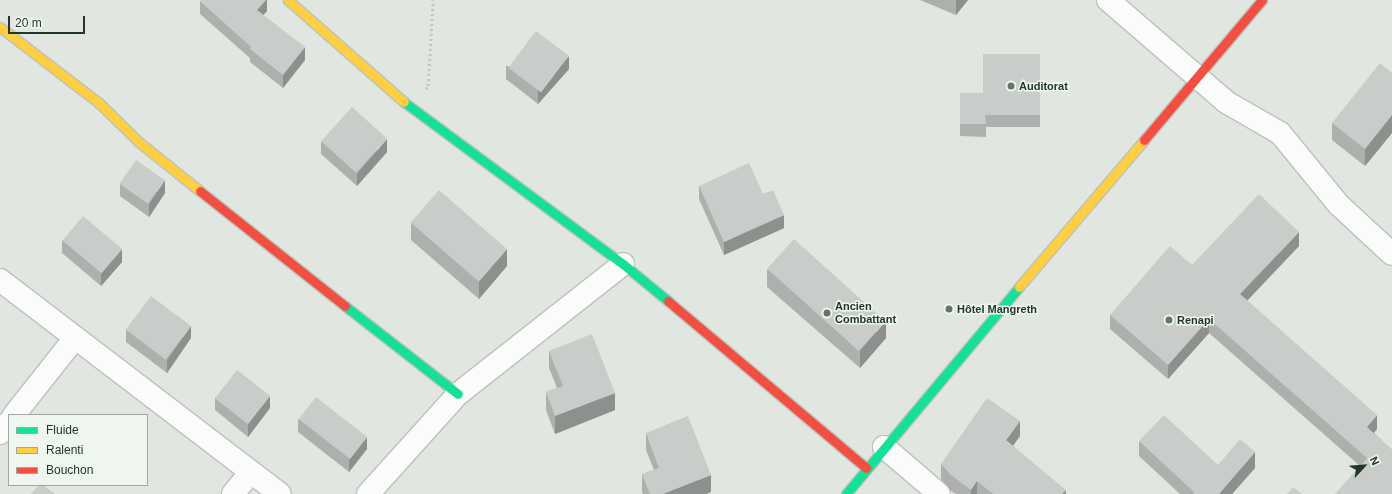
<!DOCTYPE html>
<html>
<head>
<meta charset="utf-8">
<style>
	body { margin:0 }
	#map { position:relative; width:1392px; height:494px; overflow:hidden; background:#e1e6e1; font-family:Arial,sans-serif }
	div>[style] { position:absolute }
	.path>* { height:2.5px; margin-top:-1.25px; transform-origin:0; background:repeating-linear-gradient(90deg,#bfc7c2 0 2px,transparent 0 5px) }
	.roads { filter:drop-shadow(1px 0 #bbc2bc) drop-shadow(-1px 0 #bbc2bc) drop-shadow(0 1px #bbc2bc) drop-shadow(0 -1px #bbc2bc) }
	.street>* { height:22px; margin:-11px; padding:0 11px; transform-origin:11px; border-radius:11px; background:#fafbfa }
	.fast>* { height:9px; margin:-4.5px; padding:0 4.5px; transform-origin:4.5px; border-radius:4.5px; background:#16e098 }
	.slow>* { height:9px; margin:-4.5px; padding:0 4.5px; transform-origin:4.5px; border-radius:4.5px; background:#ffcf43 }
	.jam>* { height:9px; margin:-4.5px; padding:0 4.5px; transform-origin:4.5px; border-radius:4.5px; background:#f24e42 }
	.wall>* { inset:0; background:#adb0ad }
	.shaded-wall>* { inset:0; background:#8d908d }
	.building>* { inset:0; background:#c9cdc9; transform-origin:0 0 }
	.dots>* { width:11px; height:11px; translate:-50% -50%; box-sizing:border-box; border:2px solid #eff6f0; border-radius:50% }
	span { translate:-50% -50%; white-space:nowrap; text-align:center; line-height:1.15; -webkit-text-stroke:3px #eff6f0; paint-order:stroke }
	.poi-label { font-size:11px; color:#223629; font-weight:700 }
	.left { translate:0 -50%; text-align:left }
	.legend { position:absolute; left:8px; top:414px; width:140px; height:72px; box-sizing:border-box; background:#eff6f0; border:1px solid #9da9a0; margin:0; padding:5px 7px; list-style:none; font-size:12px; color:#223629 }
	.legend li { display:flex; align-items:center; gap:8px; height:20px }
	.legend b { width:20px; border:1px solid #9da9a0 }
	.north { position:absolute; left:1344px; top:446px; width:40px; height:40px; -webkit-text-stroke:3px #eff6f0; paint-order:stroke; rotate:64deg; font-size:11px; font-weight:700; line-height:16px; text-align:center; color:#223629 }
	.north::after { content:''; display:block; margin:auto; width:14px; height:18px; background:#223629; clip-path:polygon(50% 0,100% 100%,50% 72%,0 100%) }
	.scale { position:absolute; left:8px; top:16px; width:77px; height:18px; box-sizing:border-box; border:2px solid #223629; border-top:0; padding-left:5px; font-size:12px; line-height:14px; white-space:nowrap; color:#223629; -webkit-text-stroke:3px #eff6f0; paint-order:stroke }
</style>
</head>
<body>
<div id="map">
	<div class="path">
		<i style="left:426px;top:89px;width:4px;rotate:-56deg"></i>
		<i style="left:428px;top:86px;width:86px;rotate:-86.7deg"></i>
	</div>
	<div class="roads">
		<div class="street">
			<i style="left:1108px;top:0;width:156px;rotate:40.8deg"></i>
			<i style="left:1226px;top:102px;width:62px;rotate:29.9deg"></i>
			<i style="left:1280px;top:133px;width:93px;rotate:50.7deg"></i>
			<i style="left:1339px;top:205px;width:72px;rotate:42.8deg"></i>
			<i style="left:0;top:280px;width:352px;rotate:37.4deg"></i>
			<i style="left:14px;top:415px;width:98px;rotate:-51.6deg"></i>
			<i style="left:0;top:433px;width:14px;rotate:-51deg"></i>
			<i style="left:884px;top:447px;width:72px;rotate:40.5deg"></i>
			<i style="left:233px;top:494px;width:27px;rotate:-51deg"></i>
			<i style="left:368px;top:494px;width:135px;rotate:-48deg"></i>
			<i style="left:458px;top:394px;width:210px;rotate:-38.2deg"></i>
		</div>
		<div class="fast">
			<i style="left:404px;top:102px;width:272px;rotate:36.5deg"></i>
			<i style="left:623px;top:264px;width:58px;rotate:39.4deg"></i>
			<i style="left:345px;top:306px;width:143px;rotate:37.9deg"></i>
			<i style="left:846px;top:494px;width:270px;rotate:-50.1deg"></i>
		</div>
		<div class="slow">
			<i style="left:288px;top:0;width:154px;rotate:41.3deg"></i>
			<i style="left:0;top:27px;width:125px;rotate:37.5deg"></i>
			<i style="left:99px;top:103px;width:56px;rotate:44.3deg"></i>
			<i style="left:139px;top:142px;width:78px;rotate:38.8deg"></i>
			<i style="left:1019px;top:287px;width:193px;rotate:-49.6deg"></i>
		</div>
		<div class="jam">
			<i style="left:1144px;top:140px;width:183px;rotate:-49.9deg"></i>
			<i style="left:200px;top:191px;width:185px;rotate:38.4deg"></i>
			<i style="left:668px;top:301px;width:259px;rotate:40.1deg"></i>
		</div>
	</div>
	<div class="wall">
		<i style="clip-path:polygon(267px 0,267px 11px,263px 15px,305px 60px,283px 88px,250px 62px,250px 58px,200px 14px,200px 1px)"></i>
		<i style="clip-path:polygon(920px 0,968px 0,956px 15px)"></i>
		<i style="clip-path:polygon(1040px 54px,1040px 127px,986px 127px,986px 137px,960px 136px,960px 93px,983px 93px)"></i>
		<i style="clip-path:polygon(506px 66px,569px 69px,538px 104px,506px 79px)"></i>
		<i style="clip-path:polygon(1392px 73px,1392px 133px,1365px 166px,1332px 140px,1332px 123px)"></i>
		<i style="clip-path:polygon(321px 141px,387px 152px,357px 186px,321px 154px)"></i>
		<i style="clip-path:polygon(120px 184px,165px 193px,149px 217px,120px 196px)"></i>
		<i style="clip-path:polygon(699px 186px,763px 194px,784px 228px,724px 255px,699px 199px)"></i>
		<i style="clip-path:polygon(411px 223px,507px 266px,479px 299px,411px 240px)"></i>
		<i style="clip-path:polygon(62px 240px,122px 262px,101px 286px,62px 253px)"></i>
		<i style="clip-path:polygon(1299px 246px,1247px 301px,1377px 429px,1374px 433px,1392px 450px,1360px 466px,1209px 333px,1168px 379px,1110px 329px,1110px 315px)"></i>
		<i style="clip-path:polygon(767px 269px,886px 338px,860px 368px,767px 287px)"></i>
		<i style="clip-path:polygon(126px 330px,191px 338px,167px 373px,126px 342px)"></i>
		<i style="clip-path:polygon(549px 351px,615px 410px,555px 434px,546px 410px,546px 392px,557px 388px,549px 368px)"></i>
		<i style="clip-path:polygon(215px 398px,270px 408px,248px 437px,215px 410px)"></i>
		<i style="clip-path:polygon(298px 419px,367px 449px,349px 472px,298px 432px)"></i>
		<i style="clip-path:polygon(646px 433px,711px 492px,706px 494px,643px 494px,642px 492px,642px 474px,654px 470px,646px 450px)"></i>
		<i style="clip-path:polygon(1020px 436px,1013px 446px,1066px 494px,956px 494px,951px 491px,941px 479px,941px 464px)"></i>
		<i style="clip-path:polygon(1139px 441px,1218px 465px,1255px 468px,1232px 494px,1180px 494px,1139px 456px)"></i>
	</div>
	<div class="shaded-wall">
		<i style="clip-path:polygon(266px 0,267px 0,267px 11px,257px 22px,257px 10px)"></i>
		<i style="clip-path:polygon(956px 0,968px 0,956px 15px)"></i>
		<i style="clip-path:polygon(305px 47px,305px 60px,283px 88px,283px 75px)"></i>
		<i style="clip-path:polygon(569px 56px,569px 69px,538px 104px,538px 91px)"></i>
		<i style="clip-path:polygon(1392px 115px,1392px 133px,1365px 166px,1365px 149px)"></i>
		<i style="clip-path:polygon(387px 139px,387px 152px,357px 186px,357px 174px)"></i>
		<i style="clip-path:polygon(165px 180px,165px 193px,149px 217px,149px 204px)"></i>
		<i style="clip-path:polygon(784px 215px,784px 228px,724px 255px,724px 242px)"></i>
		<i style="clip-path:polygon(1299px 232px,1299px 246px,1240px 308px,1240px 294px)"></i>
		<i style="clip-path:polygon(122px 249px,122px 262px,101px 286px,101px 274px)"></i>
		<i style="clip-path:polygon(507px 249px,507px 266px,479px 299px,479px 282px)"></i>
		<i style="clip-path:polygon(1209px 319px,1209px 333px,1168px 379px,1168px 365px)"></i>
		<i style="clip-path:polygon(886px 321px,886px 338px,860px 368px,860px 351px)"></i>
		<i style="clip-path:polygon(191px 326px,191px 338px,167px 373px,167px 360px)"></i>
		<i style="clip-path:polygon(615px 393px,615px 410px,555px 434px,555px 416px)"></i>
		<i style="clip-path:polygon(270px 396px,270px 408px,248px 437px,248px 424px)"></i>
		<i style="clip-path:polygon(1377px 415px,1377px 429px,1367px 441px,1367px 427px)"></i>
		<i style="clip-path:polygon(1020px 421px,1020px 436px,1006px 455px,1006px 440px)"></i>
		<i style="clip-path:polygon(367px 437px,367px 449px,349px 472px,349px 460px)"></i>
		<i style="clip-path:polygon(1255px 452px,1255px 468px,1232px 494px,1219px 494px)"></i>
		<i style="clip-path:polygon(711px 475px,711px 492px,706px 494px,663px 494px)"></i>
		<i style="clip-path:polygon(977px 481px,977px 494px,971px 494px,971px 490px)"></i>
		<i style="clip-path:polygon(1066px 490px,1066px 494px,1062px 494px)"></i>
	</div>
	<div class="building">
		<i style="clip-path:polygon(201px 0,266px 0,257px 10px,305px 47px,283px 75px,250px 49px,251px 47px,200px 1px)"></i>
		<i style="left:536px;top:31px;width:41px;height:46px;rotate:37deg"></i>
		<i style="clip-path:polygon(983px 54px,1040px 54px,1040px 115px,985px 115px,986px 124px,960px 124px,960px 93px,983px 93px)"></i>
		<i style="clip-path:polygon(1380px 63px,1392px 73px,1392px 115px,1365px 149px,1332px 123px)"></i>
		<i style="left:352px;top:107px;width:47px;height:46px;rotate:42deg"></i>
		<i style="left:136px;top:160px;width:35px;height:29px;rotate:35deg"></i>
		<i style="clip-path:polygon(749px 163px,763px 194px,773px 190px,784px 215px,724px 242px,699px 186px)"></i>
		<i style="left:439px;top:190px;width:90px;height:43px;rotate:41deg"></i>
		<i style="clip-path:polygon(1259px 194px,1299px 232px,1240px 294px,1377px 415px,1367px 427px,1392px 450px,1392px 494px,1335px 494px,1367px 458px,1209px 319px,1168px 365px,1110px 315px,1170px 246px,1192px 265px)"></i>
		<i style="left:83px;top:216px;width:51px;height:32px;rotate:40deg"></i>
		<i style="left:794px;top:239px;width:123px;height:40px;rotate:42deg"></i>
		<i style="left:151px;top:296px;width:50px;height:42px;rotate:37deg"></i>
		<i style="clip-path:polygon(592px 334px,615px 393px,555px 416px,546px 392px,563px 386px,549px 351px)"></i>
		<i style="left:237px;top:370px;width:42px;height:36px;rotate:38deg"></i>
		<i style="left:316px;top:397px;width:65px;height:28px;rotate:38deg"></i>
		<i style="clip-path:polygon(987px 398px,1020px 421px,1006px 440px,1066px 490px,1062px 494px,993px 494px,977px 481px,971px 490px,951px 475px,941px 464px)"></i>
		<i style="clip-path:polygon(1164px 415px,1218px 465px,1240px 439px,1255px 452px,1219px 494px,1193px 494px,1194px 492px,1139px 441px)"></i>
		<i style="clip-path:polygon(688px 416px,711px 475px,663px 494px,650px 494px,642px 474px,659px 468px,646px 433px)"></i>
		<i style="clip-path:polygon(39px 485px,43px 485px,55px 494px,31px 494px)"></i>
		<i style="clip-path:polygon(1293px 487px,1302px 494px,1287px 494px)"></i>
	</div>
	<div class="dots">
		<i style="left:1011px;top:86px;background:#657469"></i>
		<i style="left:949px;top:309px;background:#657469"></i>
		<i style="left:827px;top:313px;background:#657469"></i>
		<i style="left:1169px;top:320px;background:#657469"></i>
	</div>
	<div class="poi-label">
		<span class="left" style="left:1019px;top:86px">Auditorat</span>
		<span class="left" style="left:835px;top:313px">Ancien<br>Combattant</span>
		<span class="left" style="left:957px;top:309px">Hôtel Mangreth</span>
		<span class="left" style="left:1177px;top:320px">Renapi</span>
	</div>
	<ul class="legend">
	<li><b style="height:5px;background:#16e098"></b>Fluide</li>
	<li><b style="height:5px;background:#ffcf43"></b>Ralenti</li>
	<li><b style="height:5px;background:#f24e42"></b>Bouchon</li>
	</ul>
	<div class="north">N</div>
	<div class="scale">20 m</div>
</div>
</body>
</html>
